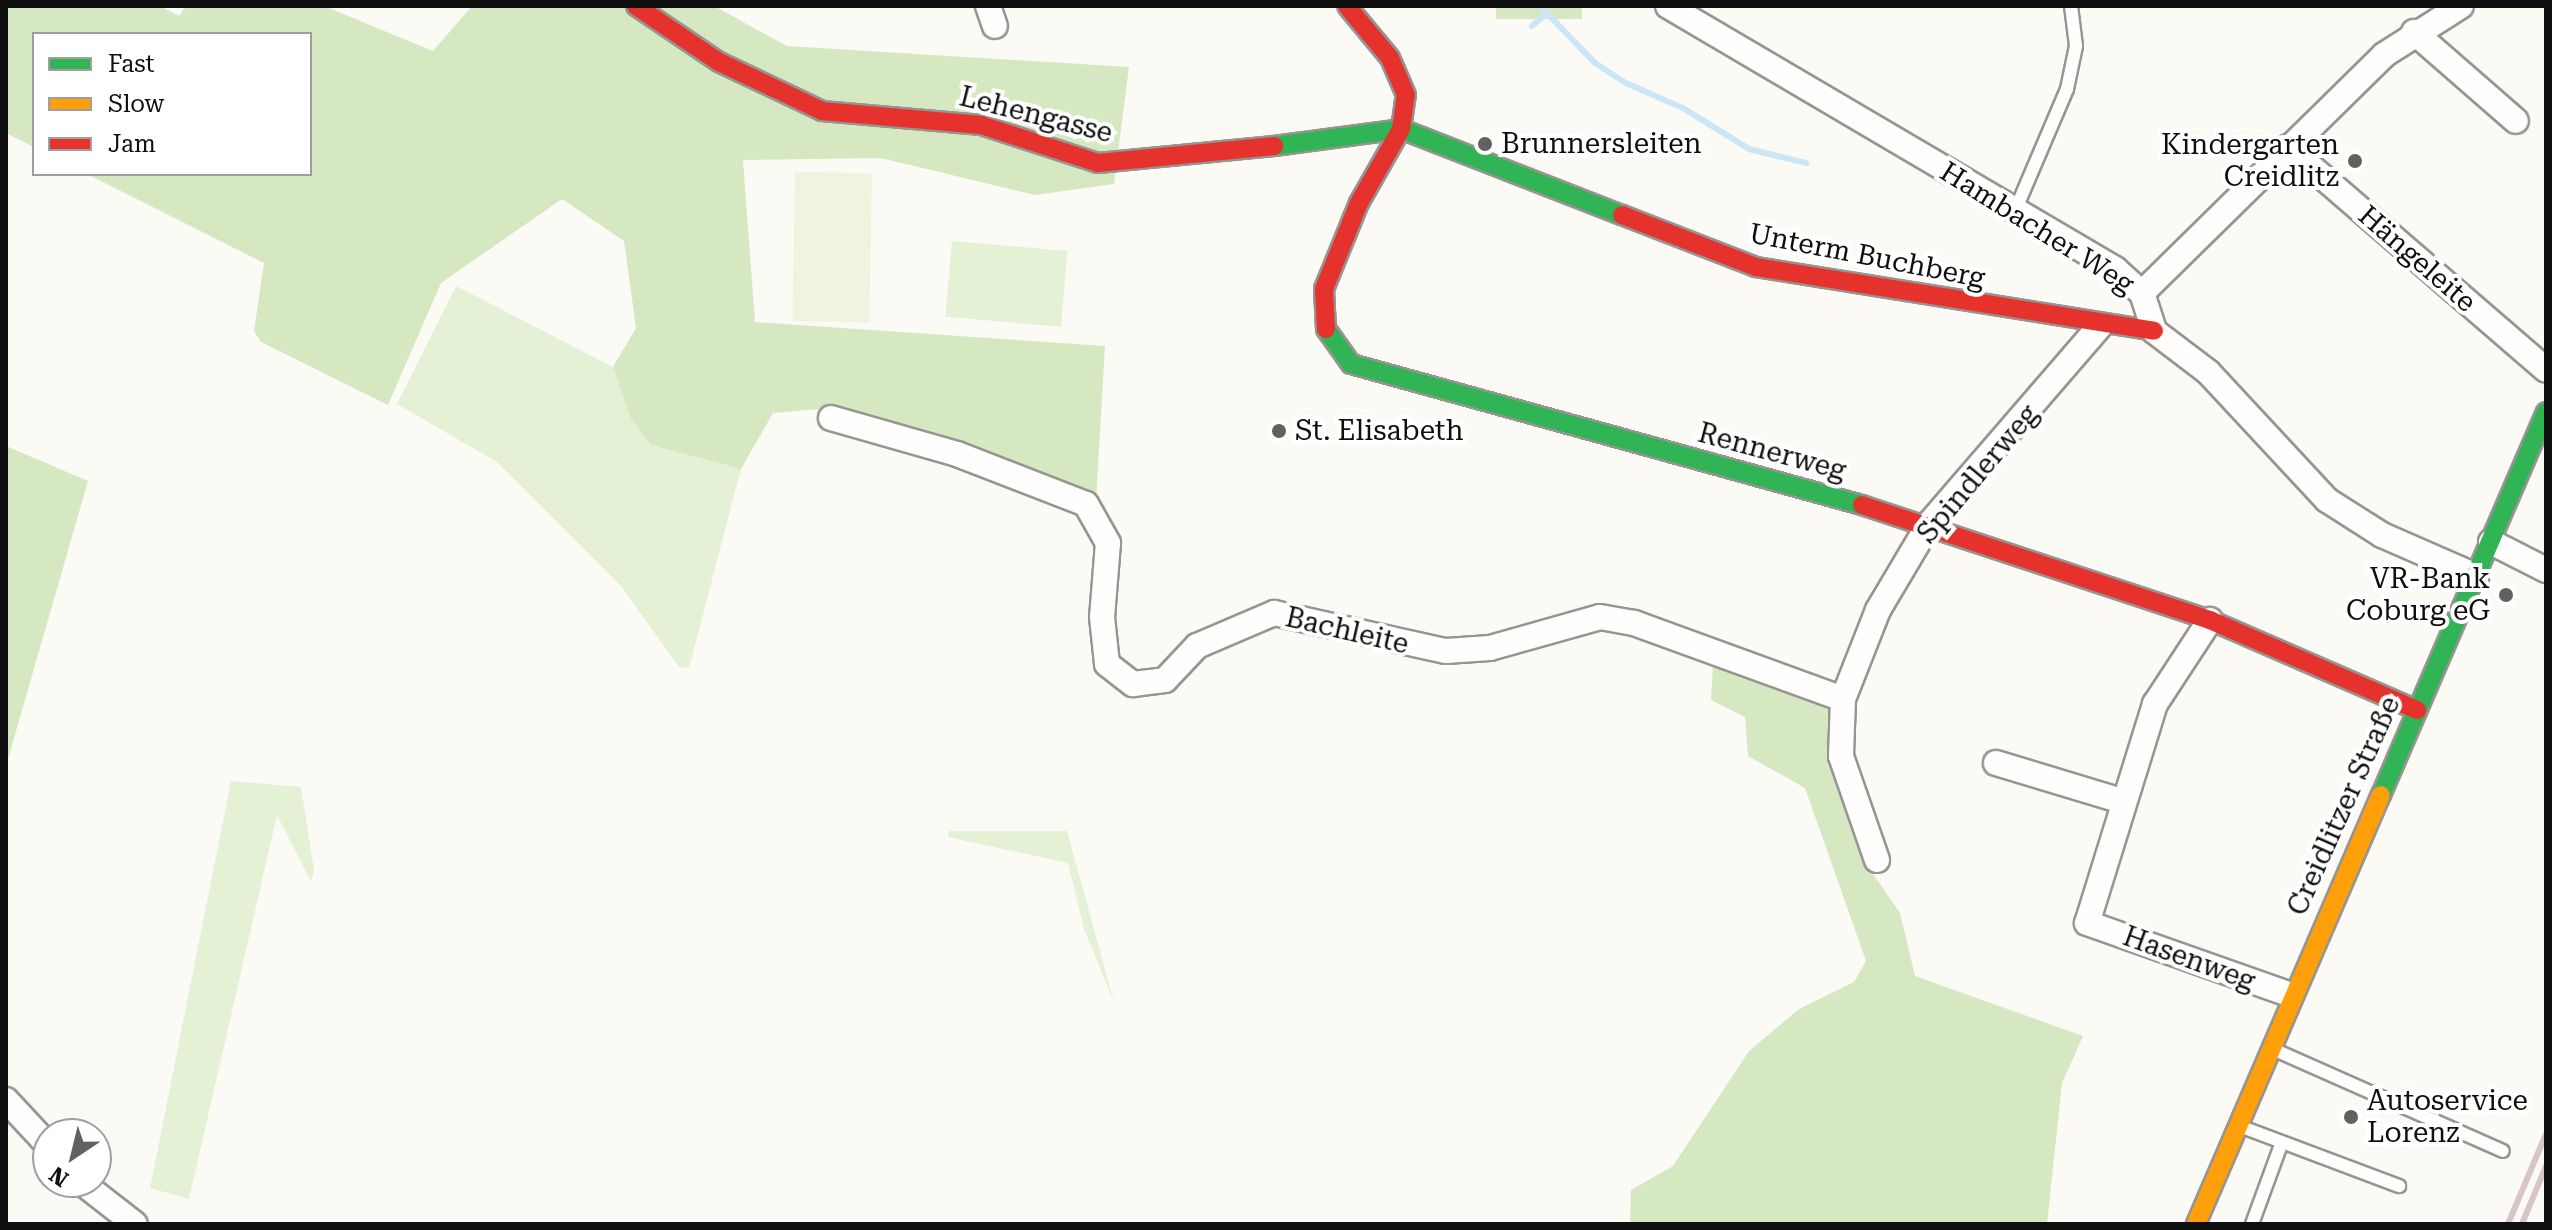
<!DOCTYPE html>
<html>
<head>
<meta charset="utf-8">
<style>
	body { margin:0 }
	#map { position:relative; width:2552px; height:1230px; overflow:hidden; background:#fcfaf4; font-family:"Roboto Serif",serif }
	div>[style] { position:absolute }
	.green>* { inset:0; background:#e5f1d4; transform-origin:0 0 }
	.forest>* { inset:0; background:#d6e8c2; transform-origin:0 0 }
	.pitch>* { inset:0; background:#eff4de; transform-origin:0 0 }
	.stream>* { height:6px; margin:-3px; padding:0 3px; transform-origin:3px; border-radius:3px; background:#cbe7f5 }
	.roads { filter:drop-shadow(2px 0 #969592) drop-shadow(-2px 0 #969592) drop-shadow(0 2px #969592) drop-shadow(0 -2px #969592) }
	.lane>* { height:12px; margin:-6px; padding:0 6px; transform-origin:6px; border-radius:6px; background:#fffefd }
	.street>* { height:24px; margin:-12px; padding:0 12px; transform-origin:12px; border-radius:12px; background:#fffefd }
	.fast>* { height:18px; margin:-9px; padding:0 9px; transform-origin:9px; border-radius:9px; background:#30b455 }
	.slow>* { height:18px; margin:-9px; padding:0 9px; transform-origin:9px; border-radius:9px; background:#ff9f0a }
	.jam>* { height:18px; margin:-9px; padding:0 9px; transform-origin:9px; border-radius:9px; background:#e5322d }
	.rail>* { height:6px; margin:-3px; padding:0 3px; transform-origin:3px; border-radius:3px; background:#d8c5c6 }
	.dots>* { width:22px; height:22px; translate:-50% -50%; box-sizing:border-box; border:4px solid #fff; border-radius:50% }
	span { translate:-50% -50%; white-space:nowrap; text-align:center; line-height:1.15; -webkit-text-stroke:8px #fff; paint-order:stroke }
	.street-label { font-size:28px; color:#0f0f0f }
	.poi-label { font-size:28px; color:#0f0f0f }
	.left { translate:0 -50%; text-align:left }
	.right { translate:-100% -50%; text-align:right }
	.frame { position:absolute; inset:0; border:8px solid #0f0f0f; pointer-events:none }
	.legend { position:absolute; left:32px; top:32px; width:280px; height:144px; box-sizing:border-box; background:#fff; border:2px solid #9f9f9f; margin:0; padding:10px 14px; list-style:none; font-size:24px; color:#0f0f0f }
	.legend li { display:flex; align-items:center; gap:16px; height:40px }
	.legend b { width:40px; border:2px solid #9f9f9f }
	.north { position:absolute; left:32px; top:1118px; width:80px; height:80px; box-sizing:border-box; background:#fff; border:2px solid #9f9f9f; border-radius:50%; rotate:215deg; font-size:22px; font-weight:700; line-height:32px; text-align:center; color:#0f0f0f }
	.north::after { content:''; display:block; margin:auto; width:28px; height:36px; background:#62615f; clip-path:polygon(50% 0,100% 100%,50% 72%,0 100%) }
</style>
</head>
<body>
<div id="map">
	<div class="green">
		<i style="left:952px;top:241px;width:116px;height:76px;rotate:5deg"></i>
		<i style="clip-path:polygon(456px 286px,613px 367px,630px 417px,651px 445px,741px 469px,689px 668px,679px 667px,621px 586px,497px 462px,397px 404px)"></i>
		<i style="clip-path:polygon(231px 781px,301px 787px,314px 870px,311px 882px,277px 815px,189px 1199px,150px 1188px)"></i>
		<i style="clip-path:polygon(949px 831px,1067px 831px,1114px 1002px,1084px 929px,1068px 863px,948px 837px)"></i>
	</div>
	<div class="forest">
		<i style="clip-path:polygon(6px 6px,160px 6px,179px 16px,186px 6px,324px 6px,433px 51px,472px 6px,714px 6px,787px 46px,1129px 67px,1114px 184px,1035px 195px,881px 158px,743px 160px,755px 322px,1105px 346px,1096px 501px,820px 409px,773px 413px,741px 469px,651px 445px,630px 417px,613px 367px,636px 328px,624px 241px,562px 199px,441px 283px,388px 405px,261px 342px,254px 331px,264px 263px,87px 174px,310px 174px,310px 34px,34px 34px,34px 147px,6px 133px)"></i>
		<i style="left:1496px;top:6px;width:86px;height:13px"></i>
		<i style="clip-path:polygon(6px 446px,88px 481px,6px 766px)"></i>
		<i style="clip-path:polygon(1713px 664px,1831px 701px,1840px 794px,1867px 865px,1900px 913px,1915px 976px,2083px 1036px,2062px 1083px,2047px 1224px,1630px 1224px,1631px 1190px,1673px 1166px,1749px 1051px,1799px 1009px,1854px 982px,1866px 961px,1805px 788px,1748px 756px,1745px 717px,1711px 700px)"></i>
	</div>
	<div class="pitch">
		<i style="left:795px;top:172px;width:77px;height:149px;rotate:1deg"></i>
	</div>
	<div class="stream">
		<i style="left:1540px;top:6px;width:79px;rotate:46deg"></i>
		<i style="left:1595px;top:63px;width:37px;rotate:33deg"></i>
		<i style="left:1626px;top:83px;width:62px;rotate:23.7deg"></i>
		<i style="left:1683px;top:108px;width:78px;rotate:31.8deg"></i>
		<i style="left:1749px;top:149px;width:59px;rotate:13.8deg"></i>
		<i style="left:1532px;top:26px;width:17px;rotate:-40deg"></i>
	</div>
	<div class="roads">
		<div class="lane">
			<i style="left:2015px;top:211px;width:133px;rotate:-66.9deg"></i>
			<i style="left:2067px;top:89px;width:44px;rotate:-78.2deg"></i>
			<i style="left:2076px;top:46px;width:40px;rotate:-97.1deg"></i>
			<i style="left:2275px;top:1050px;width:249px;rotate:23.9deg"></i>
			<i style="left:2242px;top:1127px;width:168px;rotate:20.6deg"></i>
			<i style="left:2252px;top:1224px;width:87px;rotate:-69.9deg"></i>
		</div>
		<div class="street">
			<i style="left:988px;top:6px;width:21px;rotate:71deg"></i>
			<i style="left:1668px;top:6px;width:519px;rotate:30.47deg"></i>
			<i style="left:2115px;top:269px;width:36px;rotate:42deg"></i>
			<i style="left:2142px;top:293px;width:40px;rotate:72deg"></i>
			<i style="left:2154px;top:331px;width:68px;rotate:37.2deg"></i>
			<i style="left:2208px;top:372px;width:175px;rotate:47.1deg"></i>
			<i style="left:2327px;top:500px;width:65px;rotate:32.5deg"></i>
			<i style="left:2382px;top:535px;width:103px;rotate:23.6deg"></i>
			<i style="left:2414px;top:32px;width:135px;rotate:41.1deg"></i>
			<i style="left:2288px;top:147px;width:341px;rotate:40.8deg"></i>
			<i style="left:2142px;top:293px;width:339px;rotate:-44.5deg"></i>
			<i style="left:2384px;top:55px;width:91px;rotate:-32.5deg"></i>
			<i style="left:831px;top:418px;width:131px;rotate:15.9deg"></i>
			<i style="left:957px;top:454px;width:138px;rotate:21.2deg"></i>
			<i style="left:1086px;top:504px;width:45px;rotate:60.6deg"></i>
			<i style="left:1108px;top:543px;width:74px;rotate:94.6deg"></i>
			<i style="left:1102px;top:617px;width:47px;rotate:83.9deg"></i>
			<i style="left:1107px;top:664px;width:33px;rotate:38deg"></i>
			<i style="left:1133px;top:684px;width:32px;rotate:-7deg"></i>
			<i style="left:1165px;top:680px;width:47px;rotate:-46.7deg"></i>
			<i style="left:1197px;top:646px;width:84px;rotate:-23.2deg"></i>
			<i style="left:1274px;top:613px;width:176px;rotate:12.5deg"></i>
			<i style="left:1446px;top:651px;width:44px;rotate:-3.9deg"></i>
			<i style="left:1490px;top:648px;width:114px;rotate:-15.7deg"></i>
			<i style="left:1600px;top:617px;width:35px;rotate:10deg"></i>
			<i style="left:1634px;top:623px;width:222px;rotate:20deg"></i>
			<i style="left:2491px;top:542px;width:62px;rotate:27deg"></i>
			<i style="left:2210px;top:620px;width:100px;rotate:123.2deg"></i>
			<i style="left:2155px;top:704px;width:229px;rotate:107.2deg"></i>
			<i style="left:2087px;top:923px;width:216px;rotate:19.4deg"></i>
			<i style="left:1996px;top:763px;width:132px;rotate:16.8deg"></i>
			<i style="left:1877px;top:860px;width:110px;rotate:-109.1deg"></i>
			<i style="left:1841px;top:756px;width:57px;rotate:-88deg"></i>
			<i style="left:1843px;top:699px;width:96px;rotate:-68.5deg"></i>
			<i style="left:1878px;top:610px;width:100px;rotate:-59.3deg"></i>
			<i style="left:1929px;top:524px;width:262px;rotate:-49.2deg"></i>
			<i style="left:6px;top:1100px;width:62px;rotate:47deg"></i>
			<i style="left:81px;top:1182px;width:68px;rotate:37.9deg"></i>
		</div>
		<div class="fast">
			<i style="left:1274px;top:146px;width:128px;rotate:-7.6deg"></i>
			<i style="left:1401px;top:129px;width:237px;rotate:21.3deg"></i>
			<i style="left:1326px;top:329px;width:43px;rotate:54.5deg"></i>
			<i style="left:1351px;top:364px;width:530px;rotate:15.43deg"></i>
			<i style="left:2381px;top:795px;width:417px;rotate:-66.7deg"></i>
		</div>
		<div class="slow">
			<i style="left:2196px;top:1224px;width:467px;rotate:-66.7deg"></i>
		</div>
		<div class="jam">
			<i style="left:636px;top:6px;width:100px;rotate:34deg"></i>
			<i style="left:719px;top:62px;width:114px;rotate:25.4deg"></i>
			<i style="left:822px;top:111px;width:160px;rotate:5deg"></i>
			<i style="left:981px;top:125px;width:123px;rotate:18deg"></i>
			<i style="left:1098px;top:163px;width:177px;rotate:-5.5deg"></i>
			<i style="left:1622px;top:215px;width:144px;rotate:21.2deg"></i>
			<i style="left:1756px;top:267px;width:403px;rotate:9.1deg"></i>
			<i style="left:1326px;top:329px;width:40px;rotate:-92.9deg"></i>
			<i style="left:1324px;top:289px;width:93px;rotate:-67.9deg"></i>
			<i style="left:1359px;top:203px;width:85px;rotate:-60.4deg"></i>
			<i style="left:1401px;top:129px;width:34px;rotate:-82deg"></i>
			<i style="left:1406px;top:95px;width:40px;rotate:-113.4deg"></i>
			<i style="left:1390px;top:58px;width:67px;rotate:-129.6deg"></i>
			<i style="left:1862px;top:505px;width:367px;rotate:18.3deg"></i>
			<i style="left:2210px;top:620px;width:226px;rotate:23.5deg"></i>
		</div>
	</div>
	<div class="rail">
		<i style="left:2508px;top:1224px;width:98px;rotate:-67.1deg"></i>
		<i style="left:2522px;top:1224px;width:63px;rotate:-67.5deg"></i>
	</div>
	<div class="dots">
		<i style="left:1485px;top:144px;background:#62615f"></i>
		<i style="left:2355px;top:161px;background:#62615f"></i>
		<i style="left:1279px;top:431px;background:#62615f"></i>
		<i style="left:2506px;top:595px;background:#62615f"></i>
		<i style="left:2351px;top:1117px;background:#62615f"></i>
	</div>
	<div class="street-label">
		<span style="left:1036px;top:115px;rotate:14deg">Lehengasse</span>
		<span style="left:2037px;top:228px;rotate:32deg">Hambacher Weg</span>
		<span style="left:1867px;top:256px;rotate:11deg">Unterm Buchberg</span>
		<span style="left:2417px;top:259px;rotate:41deg">Hängeleite</span>
		<span style="left:1772px;top:452px;rotate:15deg">Rennerweg</span>
		<span style="left:1978px;top:474px;rotate:-50deg">Spindlerweg</span>
		<span style="left:1347px;top:631px;rotate:13deg">Bachleite</span>
		<span style="left:2344px;top:806px;rotate:-66deg">Creidlitzer Straße</span>
		<span style="left:2189px;top:959px;rotate:20deg">Hasenweg</span>
	</div>
	<div class="poi-label">
		<span class="left" style="left:1501px;top:144px">Brunnersleiten</span>
		<span class="right" style="left:2339px;top:161px">Kindergarten<br>Creidlitz</span>
		<span class="left" style="left:1295px;top:431px">St. Elisabeth</span>
		<span class="right" style="left:2490px;top:595px">VR-Bank<br>Coburg eG</span>
		<span class="left" style="left:2367px;top:1117px">Autoservice<br>Lorenz</span>
	</div>
	<div class="frame"></div>
	<ul class="legend">
	<li><b style="height:10px;background:#30b455"></b>Fast</li>
	<li><b style="height:10px;background:#ff9f0a"></b>Slow</li>
	<li><b style="height:10px;background:#e5322d"></b>Jam</li>
	</ul>
	<div class="north">N</div>
</div>
</body>
</html>
